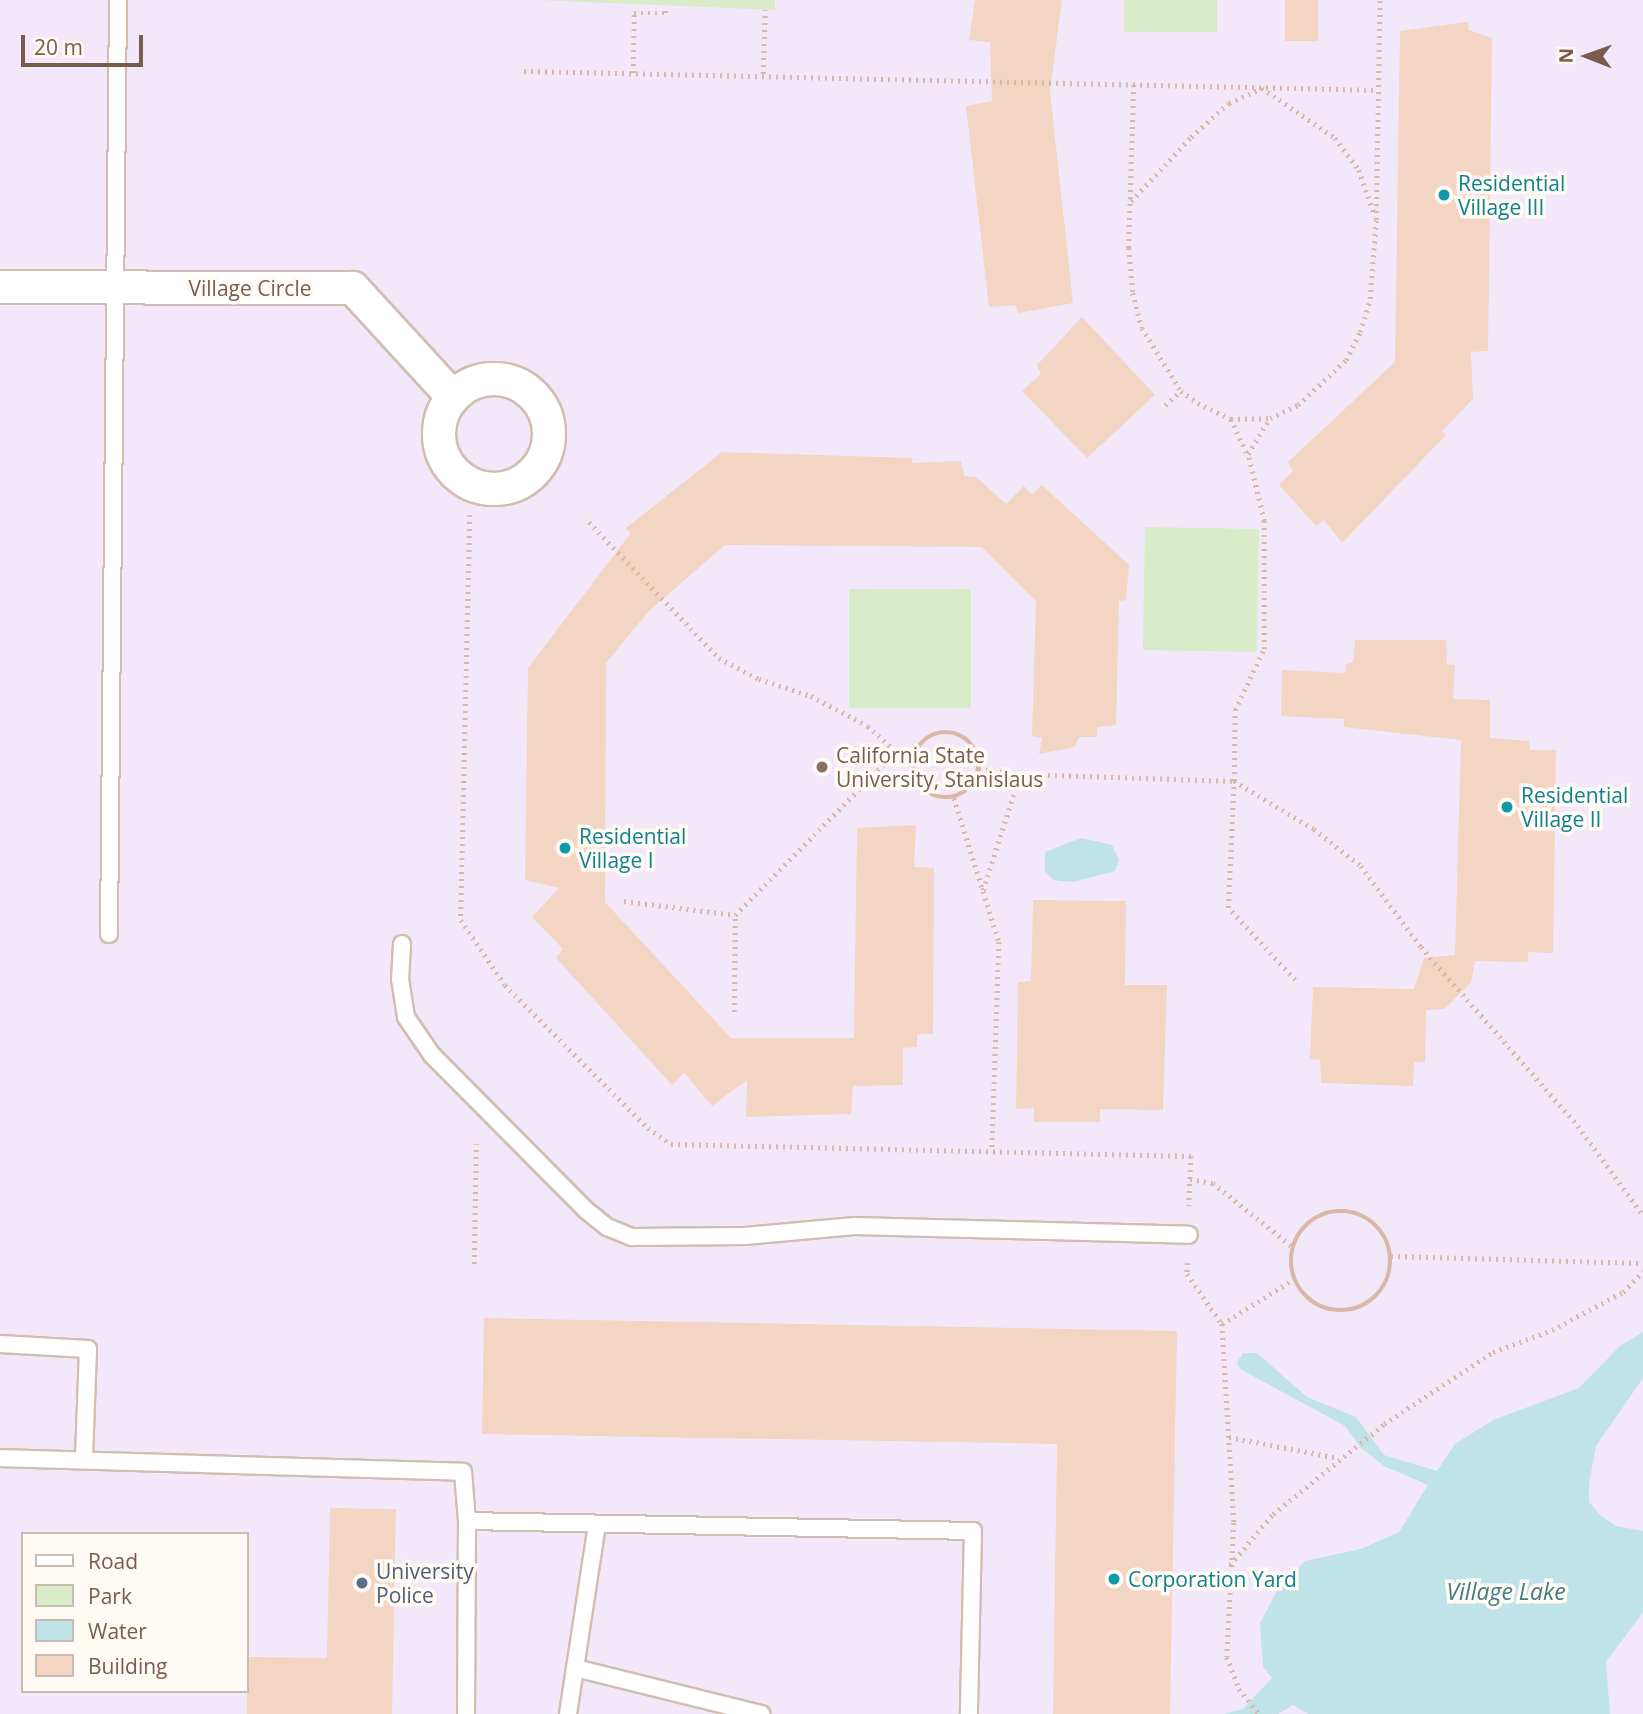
<!DOCTYPE html>
<html>
<head>
<meta charset="utf-8">
<style>
	body { margin:0 }
	#map { position:relative; width:1643px; height:1714px; overflow:hidden; background:#fdf6ec; font-family:"Open Sans",sans-serif }
	div>[style] { position:absolute }
	.education>* { inset:0; background:#f3e8fa }
	.green>* { inset:0; background:#d8ecc9; transform-origin:0 0 }
	.water>* { inset:0; background:#bfe3e8 }
	.building>* { inset:0; background:#f3d5c3; transform-origin:0 0 }
	.path>* { height:4.5px; margin-top:-2.25px; transform-origin:0; background:repeating-linear-gradient(90deg,#d9b8a5 0 2px,transparent 0 7px) }
	.path>.ring { margin:-2.25px; padding:0; box-sizing:content-box; background:none; border:4.5px solid #d9b8a5; border-radius:50% }
	.roads { filter:drop-shadow(2px 0 #d1beb0) drop-shadow(-2px 0 #d1beb0) drop-shadow(0 2px #d1beb0) drop-shadow(0 -2px #d1beb0) }
	.lane>* { height:16px; margin:-8px; padding:0 8px; transform-origin:8px; border-radius:8px; background:#fff }
	.street>* { height:32px; margin:-16px; padding:0 16px; transform-origin:16px; border-radius:16px; background:#fff }
	.street>.ring { margin:-16px; padding:0; box-sizing:content-box; background:none; border:32px solid #fff; border-radius:50% }
	.dots>* { width:19px; height:19px; translate:-50% -50%; box-sizing:border-box; border:4px solid #fffaf3; border-radius:50% }
	span { translate:-50% -50%; white-space:nowrap; text-align:center; line-height:1.15; -webkit-text-stroke:7px #fffaf3; paint-order:stroke }
	.culture-label { font-size:21px; color:#0d838f }
	.left { translate:0 -50%; text-align:left }
	.street-label { font-size:21px; color:#7a5c4d }
	.education-label { font-size:21px; color:#785e54 }
	.service-label { font-size:21px; color:#4e5e75 }
	.water-label { font-size:23px; color:#437c86; font-style:italic }
	.legend { position:absolute; left:21px; top:1532px; width:228px; height:161px; box-sizing:border-box; background:#fffaf3; border:2px solid #cabbb1; margin:0; padding:9px 12px; list-style:none; font-size:21px; color:#7a5c4d }
	.legend li { display:flex; align-items:center; gap:14px; height:35px }
	.legend b { width:35px; border:2px solid #cabbb1 }
	.north { position:absolute; left:1552px; top:21px; width:70px; height:70px; -webkit-text-stroke:5px #fffaf3; paint-order:stroke; rotate:271deg; font-size:19px; font-weight:700; line-height:28px; text-align:center; color:#7a5c4d }
	.north::after { content:''; display:block; margin:auto; width:24px; height:32px; background:#7a5c4d; clip-path:polygon(50% 0,100% 100%,50% 72%,0 100%) }
	.scale { position:absolute; left:21px; top:35px; width:122px; height:32px; box-sizing:border-box; border:4px solid #7a5c4d; border-top:0; padding-left:9px; font-size:21px; line-height:24px; white-space:nowrap; color:#7a5c4d; -webkit-text-stroke:5px #fffaf3; paint-order:stroke }
</style>
</head>
<body>
<div id="map">
	<div class="education">
		<i style="clip-path:polygon(evenodd,0 0,1643px 0,1643px 1714px,0 1714px,0 0,23px 1534px,247px 1534px,247px 1691px,23px 1691px,23px 1534px)"></i>
	</div>
	<div class="green">
		<i style="clip-path:polygon(538px 0,775px 0,775px 10px)"></i>
		<i style="left:1124px;top:0;width:93px;height:32px"></i>
		<i style="left:1145px;top:527px;width:114px;height:123px;rotate:1deg"></i>
		<i style="left:849px;top:589px;width:122px;height:119px"></i>
	</div>
	<div class="water">
		<i style="clip-path:polygon(1081px 838px,1112px 845px,1119px 860px,1115px 871px,1073px 882px,1053px 880px,1045px 871px,1045px 852px)"></i>
		<i style="clip-path:polygon(1643px 1332px,1643px 1378px,1596px 1446px,1589px 1484px,1589px 1502px,1601px 1516px,1616px 1526px,1643px 1531px,1643px 1612px,1606px 1662px,1610px 1714px,1308px 1714px,1293px 1705px,1278px 1714px,1223px 1714px,1243px 1709px,1272px 1678px,1263px 1667px,1260px 1623px,1278px 1589px,1305px 1561px,1361px 1549px,1399px 1532px,1428px 1485px,1384px 1466px,1361px 1448px,1345px 1426px,1240px 1369px,1237px 1362px,1243px 1353px,1257px 1353px,1307px 1397px,1356px 1417px,1384px 1455px,1437px 1471px,1455px 1444px,1493px 1420px,1579px 1388px,1620px 1346px)"></i>
	</div>
	<div class="building">
		<i style="clip-path:polygon(975px 0,1062px 0,1050px 91px,1073px 303px,1018px 313px,1015px 305px,989px 307px,966px 106px,992px 101px,990px 42px,969px 40px)"></i>
		<i style="left:1285px;top:0;width:33px;height:41px"></i>
		<i style="clip-path:polygon(1468px 22px,1469px 30px,1492px 38px,1488px 351px,1471px 352px,1473px 399px,1442px 431px,1446px 435px,1342px 543px,1324px 520px,1316px 526px,1279px 485px,1293px 471px,1288px 462px,1395px 362px,1400px 31px)"></i>
		<i style="clip-path:polygon(1082px 317px,1155px 395px,1087px 458px,1022px 391px,1041px 374px,1037px 365px)"></i>
		<i style="clip-path:polygon(722px 452px,912px 458px,912px 463px,961px 461px,964px 476px,976px 477px,1006px 504px,1024px 486px,1032px 495px,1042px 485px,1129px 565px,1126px 600px,1119px 601px,1116px 725px,1097px 727px,1097px 737px,1079px 737px,1075px 747px,1039px 754px,1042px 738px,1032px 736px,1036px 601px,982px 547px,725px 545px,649px 611px,606px 663px,605px 902px,731px 1038px,854px 1038px,857px 828px,916px 825px,914px 867px,934px 868px,933px 1034px,917px 1034px,917px 1047px,903px 1048px,903px 1085px,853px 1086px,851px 1114px,746px 1117px,747px 1080px,712px 1106px,684px 1073px,672px 1085px,556px 958px,563px 949px,532px 917px,559px 888px,525px 880px,528px 668px,630px 534px,626px 528px)"></i>
		<i style="clip-path:polygon(1355px 640px,1446px 640px,1447px 664px,1455px 665px,1453px 699px,1490px 700px,1490px 738px,1529px 741px,1530px 750px,1556px 750px,1553px 953px,1528px 952px,1528px 962px,1475px 961px,1471px 983px,1444px 1009px,1426px 1010px,1425px 1062px,1414px 1062px,1413px 1086px,1321px 1083px,1320px 1060px,1310px 1059px,1313px 987px,1414px 989px,1424px 958px,1455px 955px,1461px 740px,1344px 727px,1344px 719px,1281px 716px,1282px 670px,1345px 673px,1346px 664px,1353px 662px)"></i>
		<i style="clip-path:polygon(1033px 900px,1126px 901px,1125px 985px,1167px 985px,1163px 1110px,1100px 1109px,1100px 1122px,1034px 1122px,1034px 1108px,1016px 1109px,1018px 982px,1031px 981px)"></i>
		<i style="clip-path:polygon(484px 1318px,1177px 1331px,1170px 1714px,1053px 1714px,1057px 1444px,482px 1434px)"></i>
		<i style="clip-path:polygon(330px 1508px,396px 1509px,392px 1714px,247px 1714px,247px 1657px,327px 1658px)"></i>
	</div>
	<div class="path">
		<i style="left:524px;top:71px;width:854px;rotate:1.27deg"></i>
		<i style="left:633px;top:73px;width:60px;rotate:-89deg"></i>
		<i style="left:634px;top:13px;width:31px"></i>
		<i style="left:665px;top:13px;width:7px;rotate:-90deg"></i>
		<i style="left:763px;top:74px;width:64px;rotate:-88.2deg"></i>
		<i style="left:1134px;top:85px;width:163px;rotate:91.8deg"></i>
		<i style="left:1129px;top:248px;width:45px;rotate:84.9deg"></i>
		<i style="left:1133px;top:293px;width:36px;rotate:76deg"></i>
		<i style="left:1142px;top:328px;width:74px;rotate:58.2deg"></i>
		<i style="left:1181px;top:391px;width:21px;rotate:35deg"></i>
		<i style="left:1198px;top:403px;width:37px;rotate:26deg"></i>
		<i style="left:1231px;top:419px;width:39px;rotate:-1deg"></i>
		<i style="left:1270px;top:418px;width:31px;rotate:-25deg"></i>
		<i style="left:1298px;top:405px;width:66px;rotate:-43.2deg"></i>
		<i style="left:1346px;top:360px;width:31px;rotate:-63deg"></i>
		<i style="left:1360px;top:332px;width:34px;rotate:-73deg"></i>
		<i style="left:1370px;top:299px;width:79px;rotate:-85.7deg"></i>
		<i style="left:1376px;top:220px;width:220px;rotate:-89deg"></i>
		<i style="left:1131px;top:201px;width:88px;rotate:-46.8deg"></i>
		<i style="left:1191px;top:137px;width:51px;rotate:-41.8deg"></i>
		<i style="left:1229px;top:103px;width:36px;rotate:-24deg"></i>
		<i style="left:1262px;top:88px;width:88px;rotate:34.4deg"></i>
		<i style="left:1335px;top:138px;width:40px;rotate:53deg"></i>
		<i style="left:1359px;top:170px;width:49px;rotate:70.8deg"></i>
		<i style="left:1165px;top:405px;width:21px;rotate:-41deg"></i>
		<i style="left:1231px;top:419px;width:38px;rotate:65deg"></i>
		<i style="left:470px;top:515px;width:405px;rotate:91.3deg"></i>
		<i style="left:461px;top:920px;width:78px;rotate:55.9deg"></i>
		<i style="left:505px;top:985px;width:202px;rotate:45deg"></i>
		<i style="left:648px;top:1128px;width:28px;rotate:35deg"></i>
		<i style="left:671px;top:1144px;width:520px;rotate:1.32deg"></i>
		<i style="left:1191px;top:1156px;width:50px;rotate:92.3deg"></i>
		<i style="left:589px;top:522px;width:188px;rotate:46.3deg"></i>
		<i style="left:719px;top:658px;width:45px;rotate:27.7deg"></i>
		<i style="left:759px;top:679px;width:55px;rotate:18.1deg"></i>
		<i style="left:811px;top:696px;width:64px;rotate:27.8deg"></i>
		<i style="left:868px;top:726px;width:61px;rotate:42.3deg"></i>
		<i class="ring" style="left:913px;top:732px;width:61.5px;height:61.5px"></i>
		<i style="left:979px;top:769px;width:41px;rotate:7deg"></i>
		<i style="left:954px;top:798px;width:151px;rotate:72.6deg"></i>
		<i style="left:999px;top:942px;width:209px;rotate:91.9deg"></i>
		<i style="left:983px;top:890px;width:122px;rotate:-72.3deg"></i>
		<i style="left:1020px;top:774px;width:214px;rotate:1.9deg"></i>
		<i style="left:1234px;top:781px;width:71px;rotate:-89.2deg"></i>
		<i style="left:1235px;top:710px;width:68px;rotate:-64.6deg"></i>
		<i style="left:1264px;top:649px;width:128px;rotate:-90deg"></i>
		<i style="left:1264px;top:521px;width:69px;rotate:-103.4deg"></i>
		<i style="left:1248px;top:454px;width:41px;rotate:-59deg"></i>
		<i style="left:624px;top:901px;width:112px;rotate:7.2deg"></i>
		<i style="left:1295px;top:980px;width:98px;rotate:-132.9deg"></i>
		<i style="left:1228px;top:908px;width:127px;rotate:-87.3deg"></i>
		<i style="left:1234px;top:781px;width:93px;rotate:31deg"></i>
		<i style="left:1314px;top:829px;width:60px;rotate:38.2deg"></i>
		<i style="left:1361px;top:866px;width:101px;rotate:53.5deg"></i>
		<i style="left:1421px;top:947px;width:238px;rotate:48.7deg"></i>
		<i style="left:1578px;top:1126px;width:110px;rotate:53.9deg"></i>
		<i style="left:734px;top:1012px;width:97px;rotate:-89.4deg"></i>
		<i style="left:735px;top:915px;width:229px;rotate:-45.4deg"></i>
		<i style="left:1190px;top:1179px;width:23px;rotate:10deg"></i>
		<i style="left:1213px;top:1183px;width:102px;rotate:38.7deg"></i>
		<i class="ring" style="left:1291px;top:1211px;width:95.5px;height:95.5px"></i>
		<i style="left:1391px;top:1256px;width:252px;rotate:1.6deg"></i>
		<i style="left:1188px;top:1263px;width:11px;rotate:95deg"></i>
		<i style="left:1187px;top:1274px;width:61px;rotate:55deg"></i>
		<i style="left:1222px;top:1324px;width:199px;rotate:86.5deg"></i>
		<i style="left:1234px;top:1523px;width:134px;rotate:93deg"></i>
		<i style="left:1227px;top:1657px;width:34px;rotate:69deg"></i>
		<i style="left:1239px;top:1689px;width:32px;rotate:51deg"></i>
		<i style="left:474px;top:1264px;width:120px;rotate:-89deg"></i>
		<i style="left:1222px;top:1324px;width:85px;rotate:-32deg"></i>
		<i style="left:1229px;top:1437px;width:111px;rotate:10.9deg"></i>
		<i style="left:1230px;top:1565px;width:67px;rotate:-49.9deg"></i>
		<i style="left:1273px;top:1514px;width:143px;rotate:-39deg"></i>
		<i style="left:1384px;top:1424px;width:131px;rotate:-33.4deg"></i>
		<i style="left:1493px;top:1352px;width:63px;rotate:-20.4deg"></i>
		<i style="left:1552px;top:1330px;width:81px;rotate:-28.2deg"></i>
		<i style="left:1623px;top:1292px;width:29px;rotate:-46deg"></i>
	</div>
	<div class="roads">
		<div class="lane">
			<i style="left:109px;top:934px;width:934px;rotate:-89.45deg"></i>
			<i style="left:402px;top:944px;width:35px;rotate:93deg"></i>
			<i style="left:400px;top:979px;width:38px;rotate:81deg"></i>
			<i style="left:406px;top:1017px;width:46px;rotate:55.6deg"></i>
			<i style="left:432px;top:1055px;width:218px;rotate:45.2deg"></i>
			<i style="left:586px;top:1210px;width:27px;rotate:39deg"></i>
			<i style="left:607px;top:1227px;width:27px;rotate:22deg"></i>
			<i style="left:632px;top:1237px;width:113px;rotate:-0.5deg"></i>
			<i style="left:745px;top:1236px;width:110px;rotate:-5.2deg"></i>
			<i style="left:855px;top:1226px;width:334px;rotate:1.5deg"></i>
			<i style="left:0;top:1344px;width:88px;rotate:3.3deg"></i>
			<i style="left:88px;top:1349px;width:111px;rotate:92.1deg"></i>
			<i style="left:0;top:1458px;width:463px;rotate:1.7deg"></i>
			<i style="left:463px;top:1472px;width:49px;rotate:85.3deg"></i>
			<i style="left:575px;top:1668px;width:192px;rotate:13.9deg"></i>
			<i style="left:466px;top:1714px;width:193px;rotate:-89.7deg"></i>
			<i style="left:467px;top:1521px;width:506px;rotate:1.13deg"></i>
			<i style="left:973px;top:1531px;width:183px;rotate:91.3deg"></i>
			<i style="left:568px;top:1714px;width:192px;rotate:-81.3deg"></i>
		</div>
		<div class="street">
			<i style="left:0;top:287px;width:353px;rotate:0.2deg"></i>
			<i style="left:353px;top:288px;width:148px;rotate:47.5deg"></i>
			<i class="ring" style="left:439px;top:379px;width:78px;height:78px"></i>
		</div>
	</div>
	<div class="dots">
		<i style="left:1444px;top:195px;background:#0f9aa8"></i>
		<i style="left:822px;top:767px;background:#8d6e63"></i>
		<i style="left:1507px;top:807px;background:#0f9aa8"></i>
		<i style="left:565px;top:848px;background:#0f9aa8"></i>
		<i style="left:1114px;top:1579px;background:#0f9aa8"></i>
		<i style="left:362px;top:1583px;background:#5c6f8a"></i>
	</div>
	<div class="culture-label">
		<span class="left" style="left:1458px;top:195px">Residential<br>Village III</span>
		<span class="left" style="left:1521px;top:807px">Residential<br>Village II</span>
		<span class="left" style="left:579px;top:848px">Residential<br>Village I</span>
		<span class="left" style="left:1128px;top:1579px">Corporation Yard</span>
	</div>
	<div class="street-label">
		<span style="left:250px;top:288px">Village Circle</span>
	</div>
	<div class="education-label">
		<span class="left" style="left:836px;top:767px">California State<br>University, Stanislaus</span>
	</div>
	<div class="service-label">
		<span class="left" style="left:376px;top:1583px">University<br>Police</span>
	</div>
	<div class="water-label">
		<span style="left:1506px;top:1591px">Village Lake</span>
	</div>
	<ul class="legend">
	<li><b style="height:9px;background:#fff"></b>Road</li>
	<li><b style="height:19px;background:#d8ecc9"></b>Park</li>
	<li><b style="height:19px;background:#bfe3e8"></b>Water</li>
	<li><b style="height:19px;background:#f3d5c3"></b>Building</li>
	</ul>
	<div class="north">N</div>
	<div class="scale">20 m</div>
</div>
</body>
</html>
